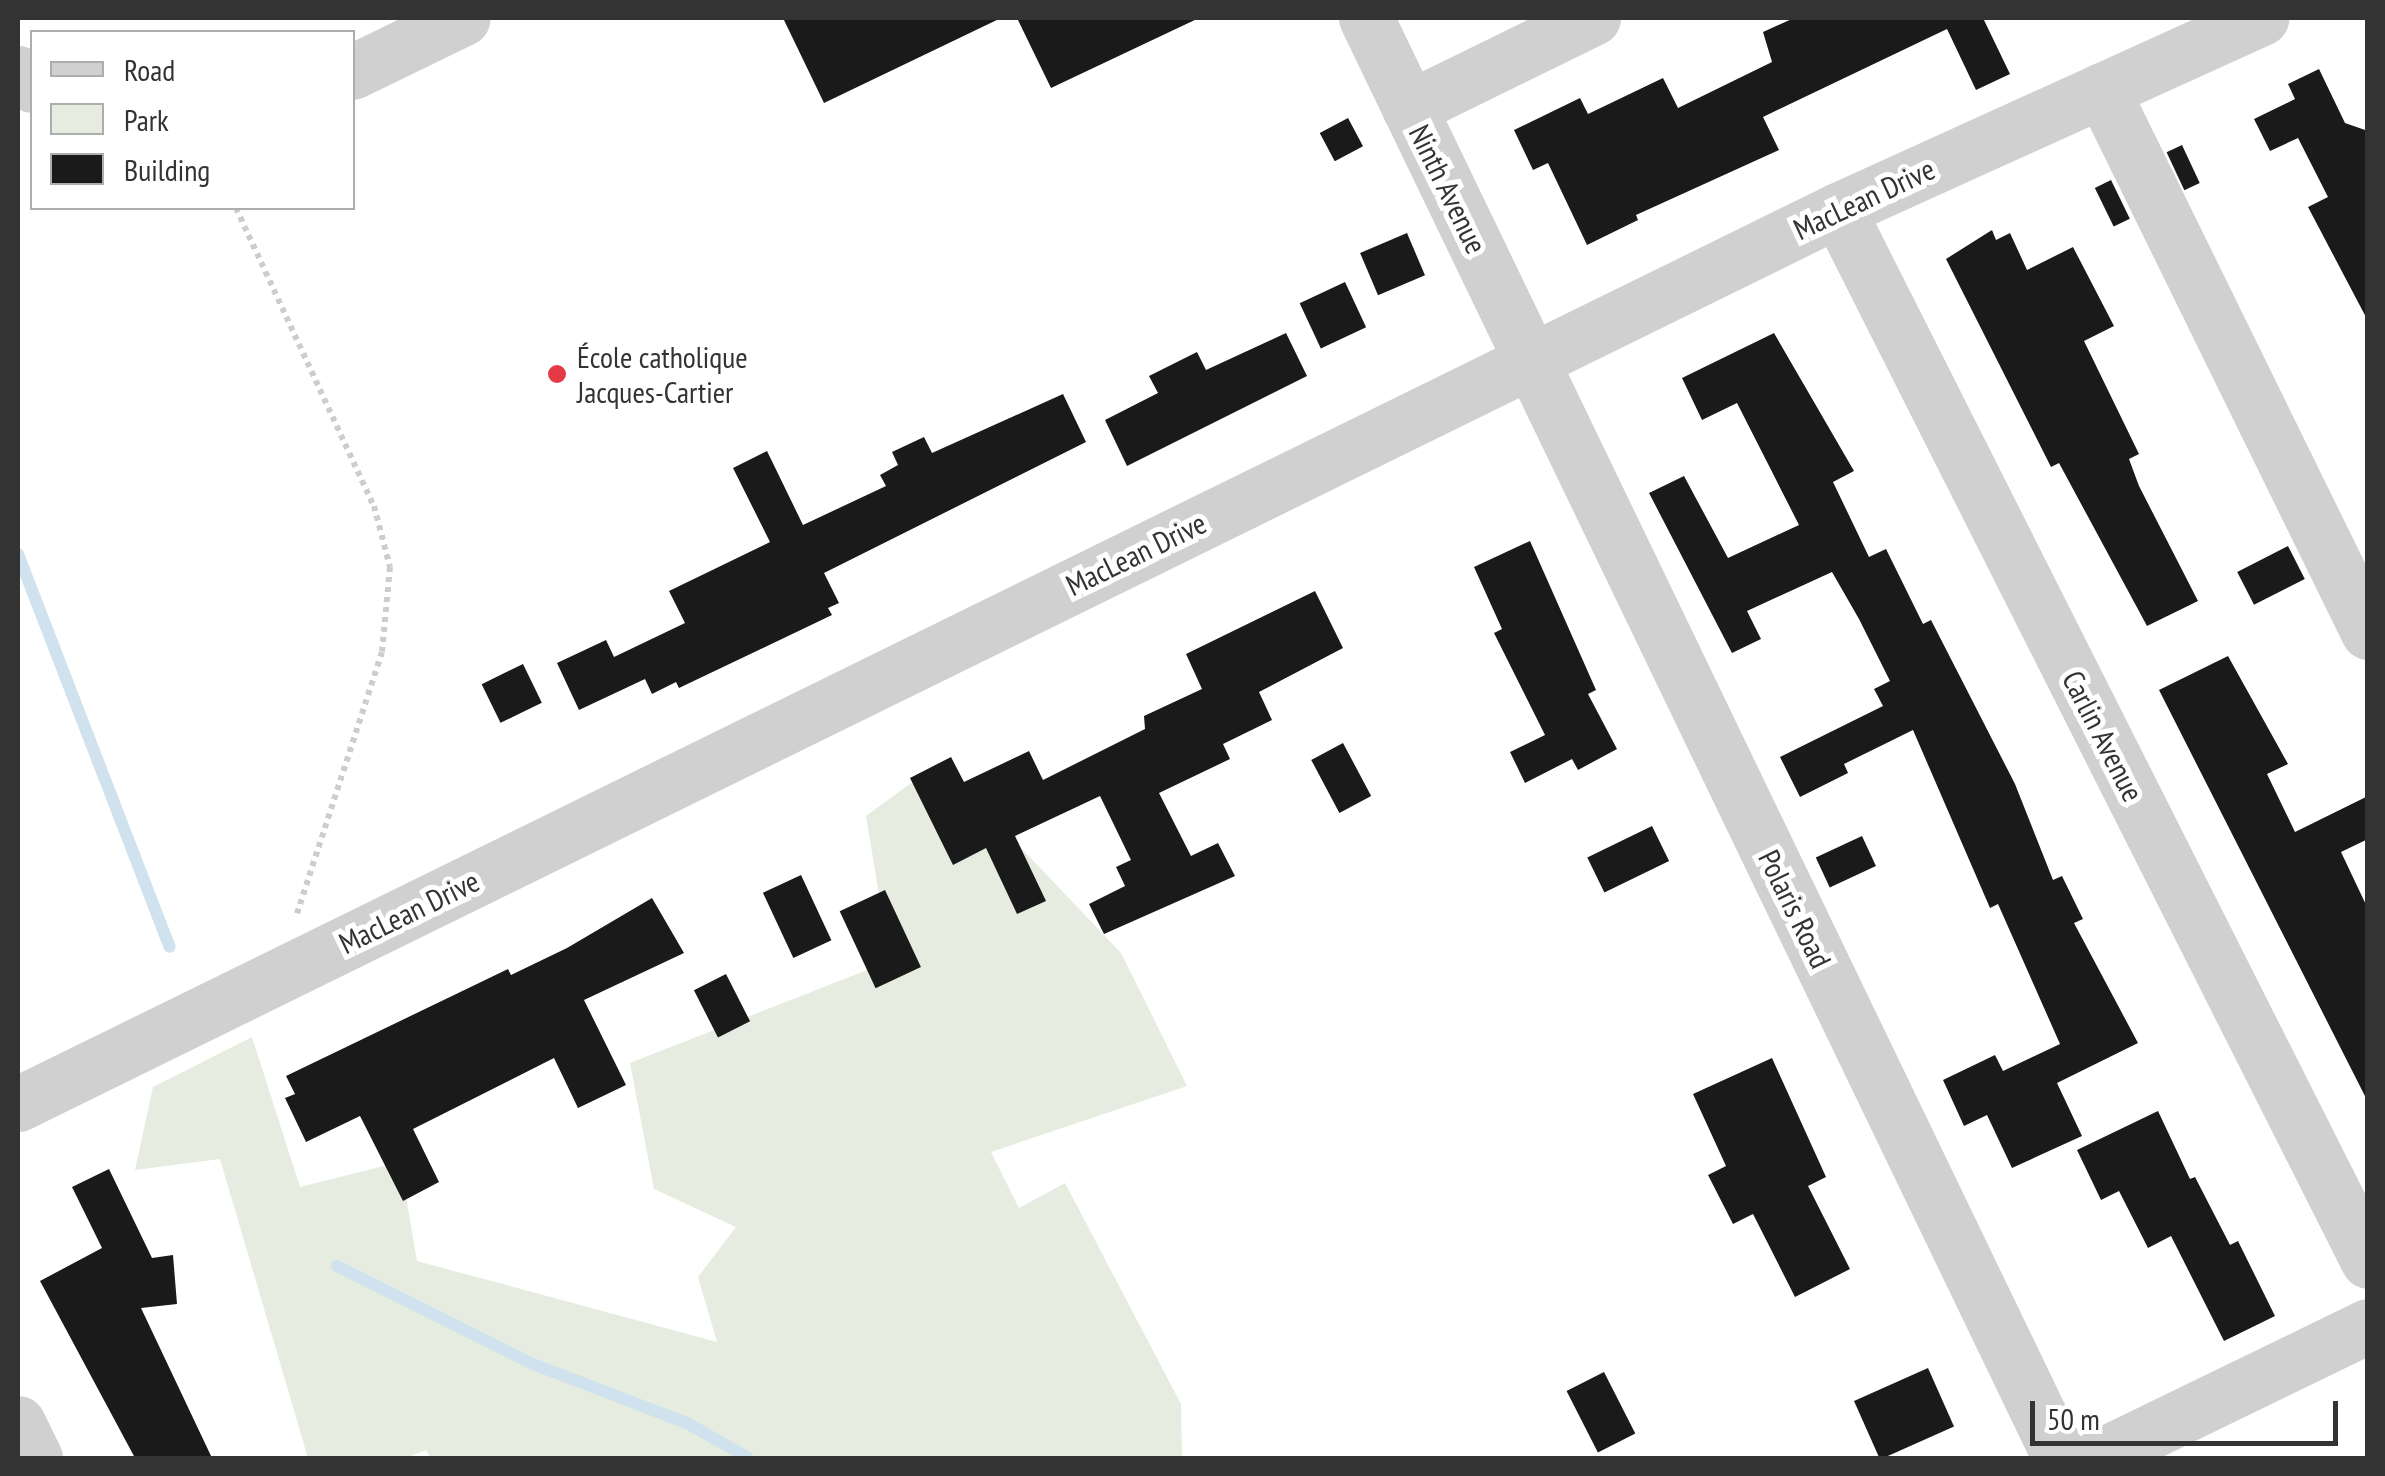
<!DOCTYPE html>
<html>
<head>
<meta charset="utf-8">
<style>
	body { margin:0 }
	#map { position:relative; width:2385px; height:1476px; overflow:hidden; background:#fff; font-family:"PT Sans Narrow",sans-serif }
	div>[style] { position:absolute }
	.green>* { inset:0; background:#e6ecdf }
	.stream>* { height:12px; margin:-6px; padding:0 6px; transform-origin:6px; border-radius:6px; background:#cfe2ee }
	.building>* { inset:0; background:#1a1a1a; transform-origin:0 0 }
	.path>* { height:6px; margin-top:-3px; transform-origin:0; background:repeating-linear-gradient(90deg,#cdcdcd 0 5px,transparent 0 10px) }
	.minor>* { height:55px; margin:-27.5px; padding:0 27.5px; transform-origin:27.5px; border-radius:27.5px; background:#d0d0d0 }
	.dots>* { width:28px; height:28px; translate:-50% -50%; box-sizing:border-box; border:5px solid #fff; border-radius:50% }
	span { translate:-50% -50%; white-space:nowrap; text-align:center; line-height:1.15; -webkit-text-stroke:10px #fff; paint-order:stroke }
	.street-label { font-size:30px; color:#333 }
	.poi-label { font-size:30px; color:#333 }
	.left { translate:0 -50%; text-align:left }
	.frame { position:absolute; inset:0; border:20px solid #333; pointer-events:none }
	.legend { position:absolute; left:30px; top:30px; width:325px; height:180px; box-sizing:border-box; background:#fff; border:2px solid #adadad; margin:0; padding:12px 18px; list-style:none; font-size:30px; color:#333 }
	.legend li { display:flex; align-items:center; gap:20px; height:50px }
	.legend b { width:50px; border:2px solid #adadad }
	.scale { position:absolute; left:2030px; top:1401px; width:308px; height:45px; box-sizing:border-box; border:5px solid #333; border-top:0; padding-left:12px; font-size:30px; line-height:35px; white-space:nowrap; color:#333; -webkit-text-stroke:8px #fff; paint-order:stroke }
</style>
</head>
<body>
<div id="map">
	<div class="green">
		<i style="clip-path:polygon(918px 778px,1004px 830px,1121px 953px,1187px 1086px,991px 1152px,1019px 1208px,1065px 1183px,1181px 1404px,1182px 1458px,431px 1458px,426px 1450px,406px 1458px,308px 1458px,220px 1159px,135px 1170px,153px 1087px,252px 1037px,300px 1187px,400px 1162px,417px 1261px,717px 1342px,698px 1277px,736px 1227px,654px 1189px,630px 1063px,890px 961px,866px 816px)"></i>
	</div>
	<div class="stream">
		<i style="left:18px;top:554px;width:421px;rotate:68.9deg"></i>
		<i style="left:337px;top:1266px;width:219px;rotate:26.6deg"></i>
		<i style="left:533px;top:1364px;width:165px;rotate:21deg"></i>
		<i style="left:687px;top:1423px;width:70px;rotate:29.8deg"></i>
	</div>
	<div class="building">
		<i style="clip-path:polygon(783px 18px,1001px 18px,824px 103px)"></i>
		<i style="clip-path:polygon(1017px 18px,1199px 18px,1051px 88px)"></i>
		<i style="clip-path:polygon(1794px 18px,1983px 18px,2010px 74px,1976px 90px,1947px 29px,1763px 117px,1779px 150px,1636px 215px,1638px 220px,1587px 245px,1548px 163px,1533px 170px,1514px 130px,1580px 98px,1588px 114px,1663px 78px,1678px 108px,1772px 62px,1763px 32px)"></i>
		<i style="clip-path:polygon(2319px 69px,2345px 123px,2368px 131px,2368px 321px,2308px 207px,2328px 197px,2298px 138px,2270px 151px,2254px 119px,2295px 99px,2288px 84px)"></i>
		<i style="left:1348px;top:118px;width:32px;height:32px;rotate:62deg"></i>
		<i style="left:2182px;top:145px;width:42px;height:17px;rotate:65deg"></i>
		<i style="left:2111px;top:180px;width:43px;height:18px;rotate:64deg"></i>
		<i style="clip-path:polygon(1992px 230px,1996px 240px,2010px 233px,2027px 270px,2073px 247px,2114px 326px,2084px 341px,2139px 454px,2129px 459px,2139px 486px,2198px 601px,2147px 626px,2059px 463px,2051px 467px,1946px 259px)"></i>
		<i style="left:1407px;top:233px;width:46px;height:51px;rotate:67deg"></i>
		<i style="left:1345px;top:282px;width:50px;height:50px;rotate:65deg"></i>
		<i style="clip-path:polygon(1286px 333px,1307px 376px,1127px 466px,1105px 420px,1158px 393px,1149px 376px,1197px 352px,1206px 370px)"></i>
		<i style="clip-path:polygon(1774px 333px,1854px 471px,1833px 482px,1869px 557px,1886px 549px,1923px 624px,1931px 620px,2015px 784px,2053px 880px,2062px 876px,2083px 919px,2074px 923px,2138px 1043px,2057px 1083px,2082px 1136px,2012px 1168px,1987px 1115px,1964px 1126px,1943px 1080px,1995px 1055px,2003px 1071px,2060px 1044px,1998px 904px,1990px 908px,1913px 730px,1844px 764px,1848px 773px,1800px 797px,1780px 757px,1883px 706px,1874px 689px,1890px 681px,1859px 619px,1832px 572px,1747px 611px,1761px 639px,1732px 653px,1649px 493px,1684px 476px,1728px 558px,1799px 525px,1737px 403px,1702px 420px,1682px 378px)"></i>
		<i style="clip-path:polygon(1063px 394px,1086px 442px,824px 573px,839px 603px,828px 608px,832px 615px,679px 688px,676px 682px,652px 694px,645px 679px,579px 710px,557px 663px,606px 640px,614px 657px,685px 623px,669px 591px,770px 542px,733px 468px,767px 451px,803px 525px,886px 486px,880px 475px,898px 465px,892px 452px,924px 437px,932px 453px)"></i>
		<i style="clip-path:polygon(1530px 541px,1596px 690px,1588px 694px,1617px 749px,1578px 770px,1572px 759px,1525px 783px,1510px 752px,1545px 735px,1494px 633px,1502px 629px,1474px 567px)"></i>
		<i style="left:2288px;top:546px;width:37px;height:57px;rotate:63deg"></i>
		<i style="clip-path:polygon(1315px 591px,1343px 648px,1259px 692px,1272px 720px,1223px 744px,1230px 759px,1159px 793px,1191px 856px,1218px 843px,1235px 876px,1104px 934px,1089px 904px,1125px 886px,1116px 867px,1131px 860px,1100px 796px,1015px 836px,1046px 901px,1017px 914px,986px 848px,953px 865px,910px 778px,951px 757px,964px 782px,1029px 751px,1043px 780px,1145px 729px,1144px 716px,1202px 689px,1186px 654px)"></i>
		<i style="clip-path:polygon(2228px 656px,2288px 764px,2267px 774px,2295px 832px,2368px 796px,2368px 839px,2341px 852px,2368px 909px,2368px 1102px,2159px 690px)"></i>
		<i style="left:523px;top:664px;width:43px;height:46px;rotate:64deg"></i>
		<i style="left:1343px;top:743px;width:60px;height:36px;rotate:62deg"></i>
		<i style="left:1652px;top:826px;width:39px;height:72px;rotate:64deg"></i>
		<i style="left:1862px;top:836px;width:33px;height:51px;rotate:65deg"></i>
		<i style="left:801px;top:875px;width:72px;height:42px;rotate:65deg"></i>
		<i style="left:885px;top:890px;width:85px;height:50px;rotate:65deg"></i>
		<i style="clip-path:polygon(652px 898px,684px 953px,584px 1000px,626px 1085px,578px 1108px,554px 1058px,413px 1129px,439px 1182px,403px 1201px,360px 1116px,306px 1142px,285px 1098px,295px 1094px,286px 1076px,508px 969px,511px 975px,567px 948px)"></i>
		<i style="left:726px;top:974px;width:53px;height:36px;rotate:63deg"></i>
		<i style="clip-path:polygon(1772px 1058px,1826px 1177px,1808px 1186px,1850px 1269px,1795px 1297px,1753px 1214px,1733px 1224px,1708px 1175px,1726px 1166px,1693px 1094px)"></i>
		<i style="clip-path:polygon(2158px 1111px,2190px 1179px,2195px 1177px,2230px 1245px,2238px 1241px,2275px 1316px,2224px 1341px,2171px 1236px,2148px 1248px,2119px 1191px,2101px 1200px,2077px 1150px)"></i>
		<i style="clip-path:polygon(109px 1169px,152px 1258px,173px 1255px,177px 1304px,141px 1308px,212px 1458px,135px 1458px,40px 1281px,102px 1248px,72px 1187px)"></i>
		<i style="left:1928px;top:1368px;width:64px;height:81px;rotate:66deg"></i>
		<i style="left:1604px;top:1372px;width:69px;height:42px;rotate:63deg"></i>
	</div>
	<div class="path">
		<i style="left:236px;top:208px;width:328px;rotate:65.2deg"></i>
		<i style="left:374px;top:506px;width:63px;rotate:75.3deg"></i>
		<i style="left:390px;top:567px;width:85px;rotate:95.4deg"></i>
		<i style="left:382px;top:652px;width:275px;rotate:108deg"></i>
	</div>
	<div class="minor">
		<i style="left:1366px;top:18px;width:1599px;rotate:64.27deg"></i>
		<i style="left:352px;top:72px;width:123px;rotate:-25.9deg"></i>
		<i style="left:18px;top:73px;width:18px;rotate:41deg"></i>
		<i style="left:2102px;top:90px;width:604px;rotate:63.86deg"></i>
		<i style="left:1409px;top:108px;width:205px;rotate:-26.1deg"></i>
		<i style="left:1838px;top:210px;width:1177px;rotate:63.24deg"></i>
		<i style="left:18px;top:1104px;width:2028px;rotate:-26.16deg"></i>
		<i style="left:1838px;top:210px;width:465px;rotate:-24.4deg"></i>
		<i style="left:18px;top:1423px;width:39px;rotate:64deg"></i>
		<i style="left:2096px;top:1458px;width:302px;rotate:-25.9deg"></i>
	</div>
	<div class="dots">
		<i style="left:557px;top:374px;background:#e63946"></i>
	</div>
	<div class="street-label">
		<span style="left:1448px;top:189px;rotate:64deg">Ninth Avenue</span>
		<span style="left:1864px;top:199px;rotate:-25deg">MacLean Drive</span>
		<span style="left:1136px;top:554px;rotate:-26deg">MacLean Drive</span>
		<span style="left:2103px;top:736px;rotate:63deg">Carlin Avenue</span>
		<span style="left:1795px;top:909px;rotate:64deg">Polaris Road</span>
		<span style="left:409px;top:912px;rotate:-26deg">MacLean Drive</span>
	</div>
	<div class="poi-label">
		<span class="left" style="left:577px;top:374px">École catholique<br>Jacques-Cartier</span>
	</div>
	<div class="frame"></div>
	<ul class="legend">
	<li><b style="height:12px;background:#d0d0d0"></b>Road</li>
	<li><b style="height:28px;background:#e6ecdf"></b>Park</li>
	<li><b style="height:28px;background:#1a1a1a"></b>Building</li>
	</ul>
	<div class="scale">50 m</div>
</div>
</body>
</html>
